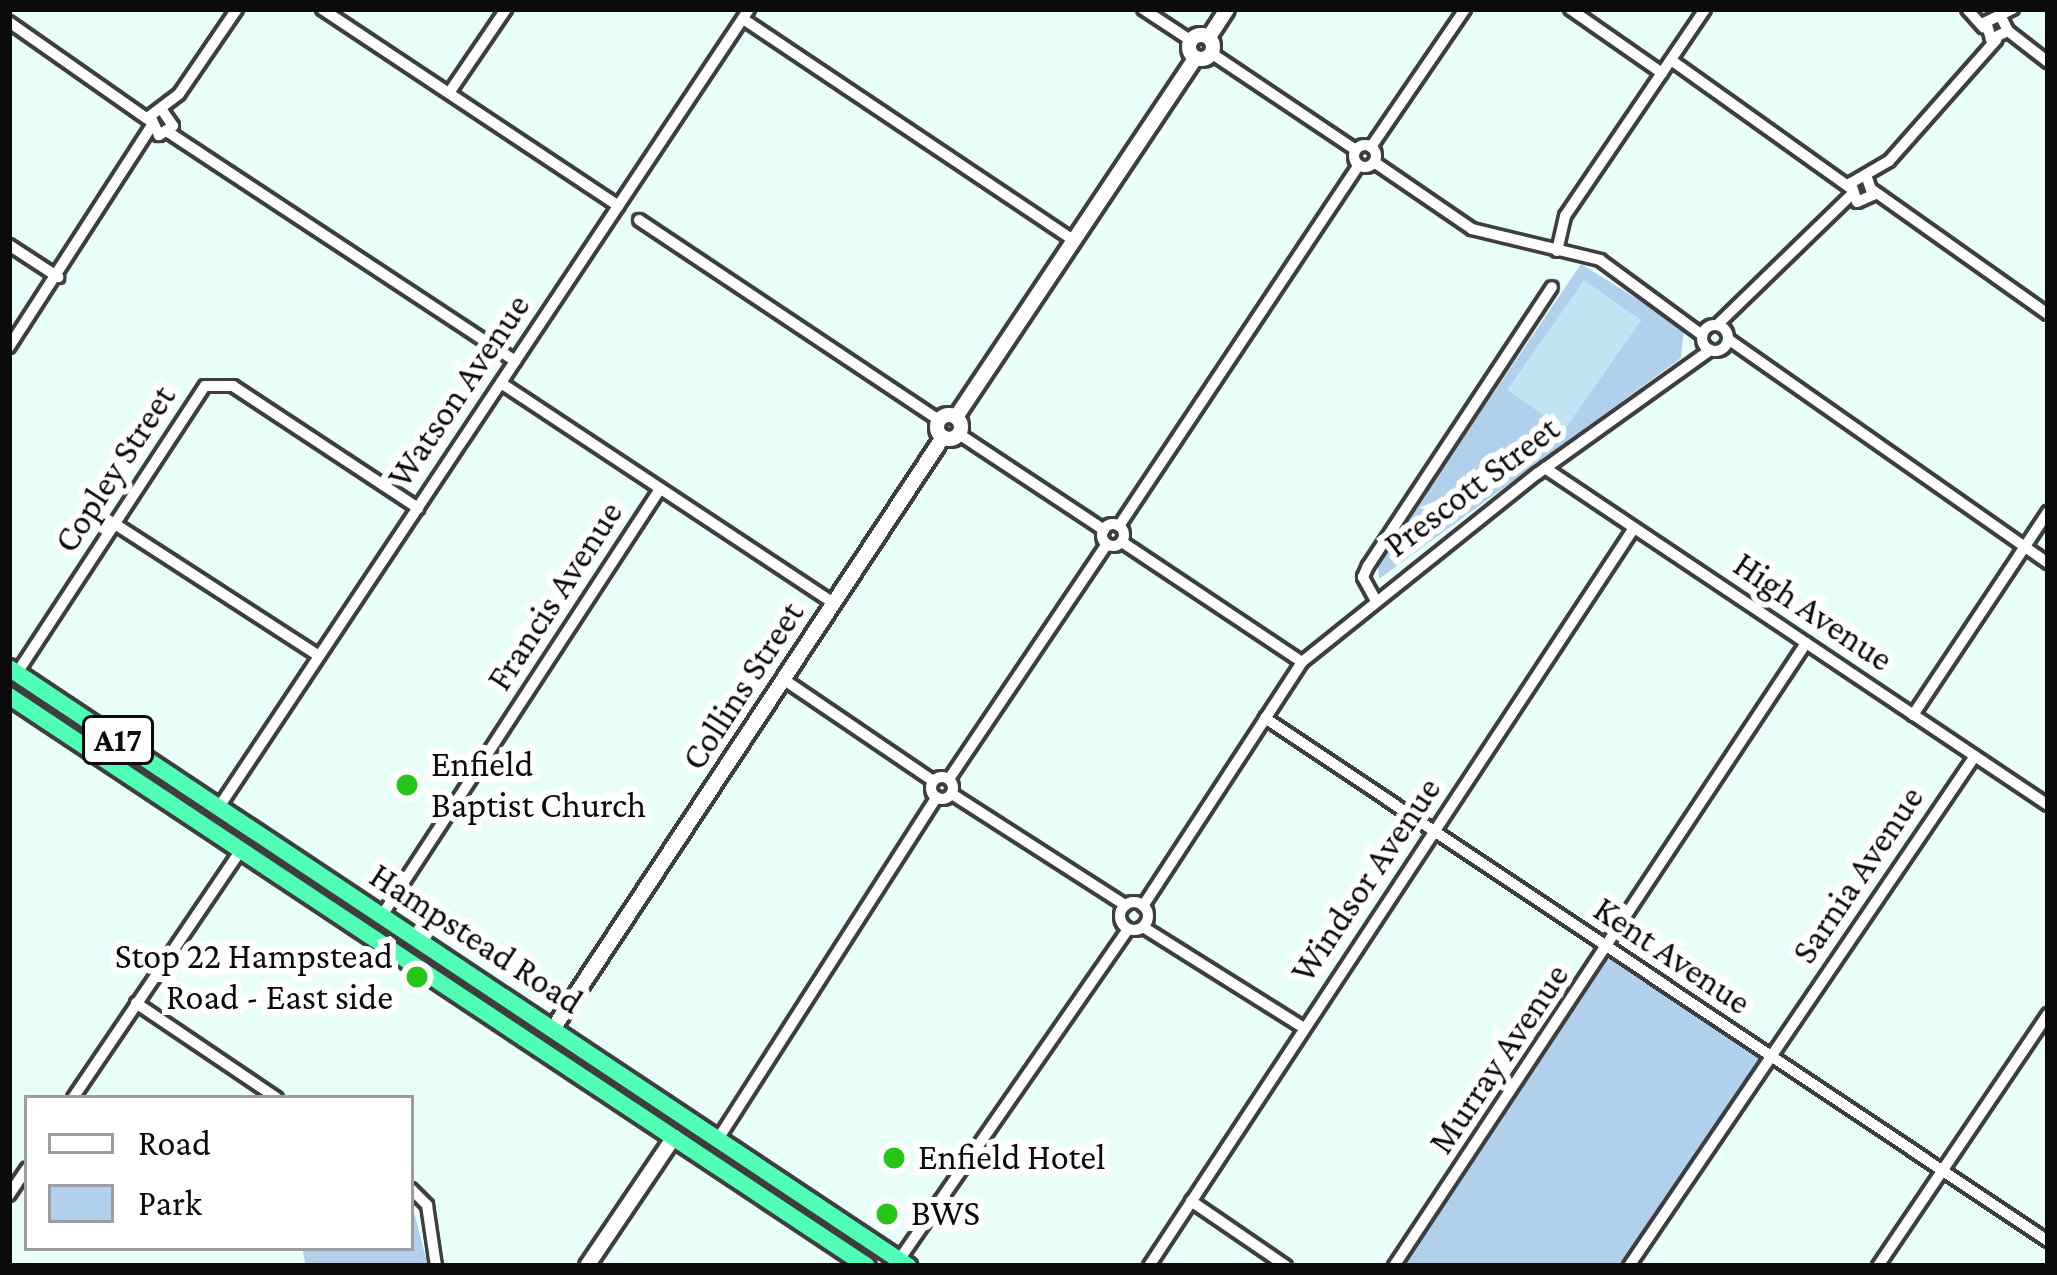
<!DOCTYPE html>
<html>
<head>
<meta charset="utf-8">
<style>
	body { margin:0 }
	#map { position:relative; width:2057px; height:1275px; overflow:hidden; background:#e9fffa; font-family:"Crimson Pro",serif }
	div>[style] { position:absolute }
	.green>* { inset:0; background:#b0d0ec }
	.pitch>* { inset:0; background:#c2e3f2; transform-origin:0 0 }
	.roads { filter:drop-shadow(3px 0 #3e3e3e) drop-shadow(-3px 0 #3e3e3e) drop-shadow(0 3px #3e3e3e) drop-shadow(0 -3px #3e3e3e) }
	.minor>* { height:10px; margin:-5px; padding:0 5px; transform-origin:5px; border-radius:5px; background:#fff }
	.minor>.ring { margin:-5px; padding:0; box-sizing:content-box; background:none; border:10px solid #fff; border-radius:50% }
	.tertiary>* { height:14px; margin:-7px; padding:0 7px; transform-origin:7px; border-radius:7px; background:#fff }
	.tertiary>.ring { margin:-7px; padding:0; box-sizing:content-box; background:none; border:14px solid #fff; border-radius:50% }
	.trunk>* { height:16px; margin:-8px; padding:0 8px; transform-origin:8px; border-radius:8px; background:#50ffb5 }
	.dots>* { width:33px; height:33px; translate:-50% -50%; box-sizing:border-box; border:6px solid #fff; border-radius:50% }
	span { translate:-50% -50%; white-space:nowrap; text-align:center; line-height:1.15; -webkit-text-stroke:12px #fff; paint-order:stroke }
	.shield-label span { padding:3px 9px; background:#fff; border:3px solid; border-radius:9px; -webkit-text-stroke-width:0 }
	.shield-label { font-size:33px; color:#0b0b0b; font-weight:700 }
	.street-label { font-size:36px; color:#0b0b0b }
	.poi-label { font-size:36px; color:#0b0b0b }
	.left { translate:0 -50%; text-align:left }
	.right { translate:-100% -50%; text-align:right }
	.frame { position:absolute; inset:0; border:12px solid #0b0b0b; pointer-events:none }
	.legend { position:absolute; left:24px; top:1095px; width:390px; height:156px; box-sizing:border-box; background:#fff; border:3px solid #9d9d9d; margin:0; padding:15px 21px; list-style:none; font-size:36px; color:#0b0b0b }
	.legend li { display:flex; align-items:center; gap:24px; height:60px }
	.legend b { width:60px; border:3px solid #9d9d9d }
</style>
</head>
<body>
<div id="map">
	<div class="green">
		<i style="clip-path:polygon(1581px 264px,1684px 328px,1681px 358px,1379px 579px,1378px 563px)"></i>
		<i style="clip-path:polygon(1609px 949px,1770px 1057px,1629px 1266px,1394px 1266px)"></i>
		<i style="clip-path:polygon(411px 1201px,428px 1266px,306px 1266px,302px 1248px,411px 1248px)"></i>
	</div>
	<div class="pitch">
		<i style="left:1584px;top:280px;width:70px;height:134px;rotate:35deg"></i>
	</div>
	<div class="roads">
		<div class="minor">
			<i style="left:322px;top:9px;width:356px;rotate:33.6deg"></i>
			<i style="left:1143px;top:9px;width:56px;rotate:33.4deg"></i>
			<i style="left:1570px;top:9px;width:112px;rotate:34.8deg"></i>
			<i style="left:1967px;top:9px;width:25px;rotate:48deg"></i>
			<i style="left:2001px;top:17px;width:16px;rotate:63deg"></i>
			<i style="left:2008px;top:31px;width:19px;rotate:155deg"></i>
			<i style="left:1991px;top:39px;width:18px;rotate:-106deg"></i>
			<i style="left:1986px;top:22px;width:30px;rotate:-26deg"></i>
			<i style="left:743px;top:19px;width:397px;rotate:33.8deg"></i>
			<i style="left:9px;top:22px;width:171px;rotate:35deg"></i>
			<i style="left:2008px;top:31px;width:51px;rotate:37.8deg"></i>
			<i style="left:1211px;top:53px;width:174px;rotate:33.8deg"></i>
			<i style="left:1671px;top:60px;width:219px;rotate:35.5deg"></i>
			<i style="left:449px;top:93px;width:102px;rotate:-55.8deg"></i>
			<i style="left:162px;top:110px;width:19px;rotate:55deg"></i>
			<i style="left:173px;top:126px;width:17px;rotate:147deg"></i>
			<i style="left:159px;top:135px;width:21px;rotate:-115deg"></i>
			<i style="left:150px;top:116px;width:36px;rotate:-37deg"></i>
			<i style="left:179px;top:94px;width:103px;rotate:-55.7deg"></i>
			<i style="left:168px;top:132px;width:416px;rotate:33.4deg"></i>
			<i class="ring" style="left:1354px;top:145px;width:12px;height:12px"></i>
			<i style="left:1371px;top:147px;width:167px;rotate:-55.7deg"></i>
			<i style="left:1374px;top:162px;width:119px;rotate:34.4deg"></i>
			<i style="left:1472px;top:229px;width:132px;rotate:13.6deg"></i>
			<i style="left:1600px;top:260px;width:127px;rotate:36.3deg"></i>
			<i style="left:1867px;top:178px;width:18px;rotate:71deg"></i>
			<i style="left:1873px;top:195px;width:17px;rotate:156deg"></i>
			<i style="left:1857px;top:202px;width:20px;rotate:-108deg"></i>
			<i style="left:1851px;top:183px;width:44px;rotate:-30.1deg"></i>
			<i style="left:1889px;top:161px;width:162px;rotate:-48.5deg"></i>
			<i style="left:1874px;top:191px;width:213px;rotate:35.3deg"></i>
			<i style="left:639px;top:220px;width:361px;rotate:33.7deg"></i>
			<i style="left:9px;top:245px;width:59px;rotate:33.1deg"></i>
			<i style="left:1557px;top:251px;width:36px;rotate:-77deg"></i>
			<i style="left:1565px;top:216px;width:250px;rotate:-55.9deg"></i>
			<i class="ring" style="left:1702px;top:325px;width:16px;height:16px"></i>
			<i style="left:1717px;top:325px;width:185px;rotate:-44.1deg"></i>
			<i style="left:1728px;top:339px;width:391px;rotate:35deg"></i>
			<i style="left:9px;top:347px;width:260px;rotate:-57.2deg"></i>
			<i style="left:501px;top:383px;width:399px;rotate:33.5deg"></i>
			<i style="left:959px;top:434px;width:174px;rotate:33.5deg"></i>
			<i style="left:1545px;top:468px;width:605px;rotate:33.82deg"></i>
			<i style="left:115px;top:524px;width:243px;rotate:32.9deg"></i>
			<i class="ring" style="left:1102px;top:524px;width:12px;height:12px"></i>
			<i style="left:1119px;top:526px;width:433px;rotate:-56.4deg"></i>
			<i style="left:1122px;top:542px;width:216px;rotate:33.7deg"></i>
			<i style="left:1375px;top:599px;width:25px;rotate:-119deg"></i>
			<i style="left:1363px;top:577px;width:12px;rotate:-66deg"></i>
			<i style="left:1368px;top:566px;width:334px;rotate:-56.6deg"></i>
			<i style="left:17px;top:673px;width:343px;rotate:-56.8deg"></i>
			<i style="left:205px;top:386px;width:28px"></i>
			<i style="left:233px;top:386px;width:222px;rotate:33.4deg"></i>
			<i style="left:783px;top:679px;width:181px;rotate:34.2deg"></i>
			<i style="left:1913px;top:715px;width:244px;rotate:-56.4deg"></i>
			<i style="left:1265px;top:718px;width:942px;rotate:33.74deg"></i>
			<i class="ring" style="left:931px;top:777px;width:12px;height:12px"></i>
			<i style="left:949px;top:779px;width:283px;rotate:-56.1deg"></i>
			<i style="left:952px;top:794px;width:206px;rotate:32.7deg"></i>
			<i style="left:219px;top:807px;width:958px;rotate:-56.41deg"></i>
			<i class="ring" style="left:1120px;top:902px;width:18px;height:18px"></i>
			<i style="left:1143px;top:906px;width:291px;rotate:-56.9deg"></i>
			<i style="left:1302px;top:662px;width:301px;rotate:-38.7deg"></i>
			<i style="left:1537px;top:474px;width:213px;rotate:-35.6deg"></i>
			<i style="left:381px;top:917px;width:511px;rotate:-56.9deg"></i>
			<i style="left:1143px;top:927px;width:190px;rotate:32.1deg"></i>
			<i style="left:136px;top:1003px;width:170px;rotate:34deg"></i>
			<i style="left:73px;top:1098px;width:300px;rotate:-55.9deg"></i>
			<i style="left:718px;top:1139px;width:406px;rotate:-57.4deg"></i>
			<i style="left:411px;top:1189px;width:23px;rotate:45deg"></i>
			<i style="left:427px;top:1205px;width:62px;rotate:81.6deg"></i>
			<i style="left:9px;top:1195px;width:32px;rotate:-56deg"></i>
			<i style="left:1191px;top:1201px;width:115px;rotate:34.4deg"></i>
			<i style="left:899px;top:1260px;width:402px;rotate:-55.3deg"></i>
			<i style="left:1149px;top:1266px;width:883px;rotate:-56.69deg"></i>
			<i style="left:1394px;top:1266px;width:747px;rotate:-56.52deg"></i>
			<i style="left:1629px;top:1266px;width:616px;rotate:-55.85deg"></i>
			<i style="left:1878px;top:1266px;width:304px;rotate:-56deg"></i>
		</div>
		<div class="tertiary">
			<i class="ring" style="left:1189px;top:35px;width:10px;height:10px"></i>
			<i style="left:1209px;top:37px;width:33px;rotate:-57deg"></i>
			<i class="ring" style="left:937px;top:415px;width:10px;height:10px"></i>
			<i style="left:956px;top:417px;width:431px;rotate:-56.3deg"></i>
			<i style="left:553px;top:1029px;width:709px;rotate:-56.62deg"></i>
			<i style="left:587px;top:1266px;width:156px;rotate:-56deg"></i>
		</div>
		<div class="trunk">
			<i style="left:9px;top:668px;width:1080px;rotate:33.63deg"></i>
			<i style="left:9px;top:696px;width:1030px;rotate:33.6deg"></i>
		</div>
	</div>
	<div class="dots">
		<i style="left:407px;top:785px;background:#25c519"></i>
		<i style="left:417px;top:977px;background:#25c519"></i>
		<i style="left:894px;top:1158px;background:#25c519"></i>
		<i style="left:887px;top:1214px;background:#25c519"></i>
	</div>
	<div class="shield-label">
		<span style="left:118px;top:740px">A17</span>
	</div>
	<div class="street-label">
		<span style="left:459px;top:391px;rotate:-56deg">Watson Avenue</span>
		<span style="left:115px;top:469px;rotate:-57deg">Copley Street</span>
		<span style="left:1472px;top:487px;rotate:-37deg">Prescott Street</span>
		<span style="left:555px;top:596px;rotate:-57deg">Francis Avenue</span>
		<span style="left:1813px;top:612px;rotate:34deg">High Avenue</span>
		<span style="left:743px;top:686px;rotate:-57deg">Collins Street</span>
		<span style="left:1858px;top:875px;rotate:-56deg">Sarnia Avenue</span>
		<span style="left:1366px;top:880px;rotate:-56deg">Windsor Avenue</span>
		<span style="left:476px;top:939px;rotate:33deg">Hampstead Road</span>
		<span style="left:1672px;top:956px;rotate:34deg">Kent Avenue</span>
		<span style="left:1499px;top:1059px;rotate:-56deg">Murray Avenue</span>
	</div>
	<div class="poi-label">
		<span class="left" style="left:431px;top:785px">Enfield<br>Baptist Church</span>
		<span class="right" style="left:393px;top:977px">Stop 22 Hampstead<br>Road - East side</span>
		<span class="left" style="left:918px;top:1158px">Enfield Hotel</span>
		<span class="left" style="left:911px;top:1214px">BWS</span>
	</div>
	<div class="frame"></div>
	<ul class="legend">
	<li><b style="height:15px;background:#fff"></b>Road</li>
	<li><b style="height:33px;background:#b0d0ec"></b>Park</li>
	</ul>
</div>
</body>
</html>
